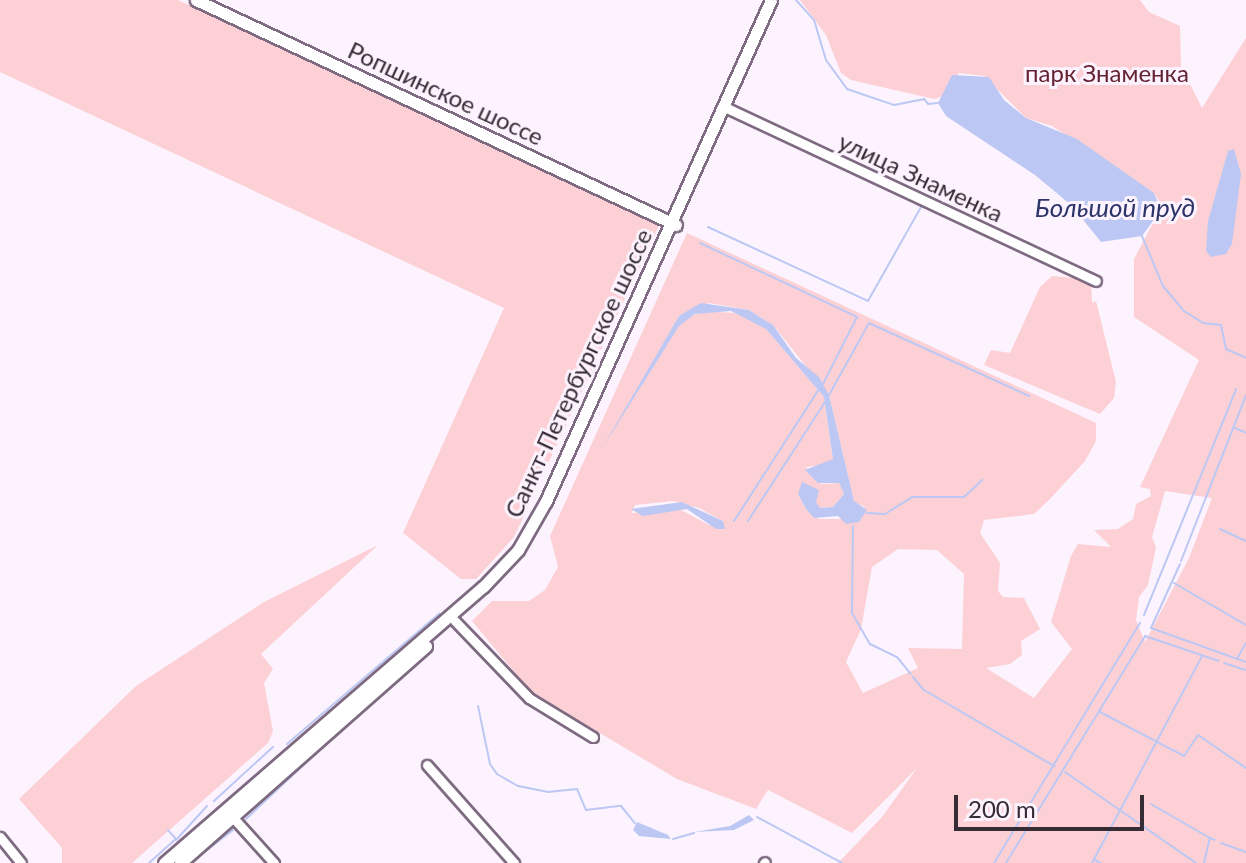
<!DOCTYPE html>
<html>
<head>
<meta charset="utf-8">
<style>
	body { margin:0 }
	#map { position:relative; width:1246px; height:863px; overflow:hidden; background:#fcf3fe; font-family:Lato,sans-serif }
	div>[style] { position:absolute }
	.green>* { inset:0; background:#fcd0d5 }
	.water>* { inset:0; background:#bcc8f3 }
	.stream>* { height:2px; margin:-1px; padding:0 1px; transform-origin:1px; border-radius:1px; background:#bcc8f3 }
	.roads { filter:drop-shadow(2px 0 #7e6a81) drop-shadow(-2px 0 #7e6a81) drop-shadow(0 2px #7e6a81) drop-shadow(0 -2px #7e6a81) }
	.minor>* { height:9px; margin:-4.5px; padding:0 4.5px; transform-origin:4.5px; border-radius:4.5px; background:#fff }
	.major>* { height:11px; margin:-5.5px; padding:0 5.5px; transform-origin:5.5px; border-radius:5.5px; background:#fff }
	span { translate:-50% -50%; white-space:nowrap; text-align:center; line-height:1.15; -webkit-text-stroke:6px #fcf3fe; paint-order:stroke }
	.park-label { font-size:24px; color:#632331 }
	.street-label { font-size:24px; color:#352c36 }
	.water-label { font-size:26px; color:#2c3469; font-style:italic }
	.scale { position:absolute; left:954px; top:795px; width:190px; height:36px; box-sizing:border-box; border:4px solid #352c36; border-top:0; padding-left:10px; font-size:24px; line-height:28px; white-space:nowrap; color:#352c36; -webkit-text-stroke:6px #fcf3fe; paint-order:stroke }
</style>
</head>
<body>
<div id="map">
	<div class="green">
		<i style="clip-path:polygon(0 0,178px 0,660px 223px,514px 537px,476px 579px,461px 579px,403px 533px,504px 308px,0 72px)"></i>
		<i style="clip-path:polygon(evenodd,800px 0,1140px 0,1149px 12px,1180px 26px,1181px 66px,1202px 108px,1246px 38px,1246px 863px,838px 863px,882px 817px,917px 768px,852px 833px,768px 790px,756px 809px,677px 779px,531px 692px,472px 621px,492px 601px,529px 601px,545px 590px,558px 567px,550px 536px,687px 233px,1096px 423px,1096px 441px,1085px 461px,1050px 499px,1034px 514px,984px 520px,980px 533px,1000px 563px,998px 591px,1003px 597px,1024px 598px,1040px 629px,1021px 641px,1022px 655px,1010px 664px,986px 668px,1034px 698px,1072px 649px,1051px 622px,1071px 556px,1078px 544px,1111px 547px,1094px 530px,1118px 529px,1133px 519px,1136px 504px,1151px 496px,1150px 489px,1140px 487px,1199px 360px,1134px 317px,1134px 259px,1162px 206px,1154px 193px,1052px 126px,1026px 118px,984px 76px,959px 73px,943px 96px,934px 99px,851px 80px,841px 73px,826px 35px,800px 0,709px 303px,749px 310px,773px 325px,829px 395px,854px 502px,865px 507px,842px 519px,819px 519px,806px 509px,798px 494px,820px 508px,833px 507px,844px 494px,839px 483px,821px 484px,806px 467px,827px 465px,833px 459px,824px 397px,766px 329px,736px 313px,703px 311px,675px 324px,679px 316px,709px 303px,800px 0,1165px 491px,1212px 498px,1189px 558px,1145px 642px,1136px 620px,1139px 597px,1148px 585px,1156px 548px,1152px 537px,1165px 491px,800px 0,673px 501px,699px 508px,723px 521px,709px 525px,679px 509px,632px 513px,635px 505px,673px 501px,800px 0,898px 549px,937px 550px,964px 574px,962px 649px,908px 648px,918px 668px,863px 693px,846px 662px,861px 629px,872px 567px,898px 549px)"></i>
		<i style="clip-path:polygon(1078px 271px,1091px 276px,1092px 303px,1096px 301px,1116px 382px,1114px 398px,1100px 414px,984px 365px,991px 350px,1010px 353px,1040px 287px,1052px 276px,1073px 278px)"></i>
		<i style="clip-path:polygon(378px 545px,261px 654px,273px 669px,264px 683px,273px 731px,268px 743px,132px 863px,62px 863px,62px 848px,19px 799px,136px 686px,264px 602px)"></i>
	</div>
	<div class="water">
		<i style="clip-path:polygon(952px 75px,989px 77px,1004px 100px,1026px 118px,1077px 139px,1154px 193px,1161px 210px,1142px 236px,1101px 242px,1071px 205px,1035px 175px,946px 116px,938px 103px)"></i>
		<i style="clip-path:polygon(1234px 149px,1241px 174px,1232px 244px,1226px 254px,1211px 257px,1206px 251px,1208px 221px,1228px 151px)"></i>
		<i style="clip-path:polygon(701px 303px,749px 310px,773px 325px,796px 358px,819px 377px,829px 395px,854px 501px,867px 510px,859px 522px,846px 524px,838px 516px,814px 518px,806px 509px,798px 494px,802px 482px,819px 490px,816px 502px,820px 508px,833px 507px,844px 494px,839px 483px,818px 483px,805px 470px,833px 459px,824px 397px,766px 329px,731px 311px,695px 314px,679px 326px,601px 450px,679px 316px)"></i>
		<i style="clip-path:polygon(682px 502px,723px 521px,725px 529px,716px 529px,687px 509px,643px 516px,631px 509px)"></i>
		<i style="clip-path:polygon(749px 815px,754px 820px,734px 830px,694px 832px,730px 826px)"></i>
		<i style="clip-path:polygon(637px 822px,668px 835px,671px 839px,639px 836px,633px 830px)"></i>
	</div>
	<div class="stream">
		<i style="left:796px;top:0;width:27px;rotate:48deg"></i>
		<i style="left:814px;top:20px;width:42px;rotate:73.3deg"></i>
		<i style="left:826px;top:60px;width:36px;rotate:54deg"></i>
		<i style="left:847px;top:89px;width:50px;rotate:18.8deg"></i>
		<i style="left:894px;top:105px;width:31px;rotate:-11deg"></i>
		<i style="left:924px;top:99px;width:6px;rotate:51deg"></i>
		<i style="left:928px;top:104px;width:10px;rotate:-6deg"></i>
		<i style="left:708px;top:227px;width:176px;rotate:24.8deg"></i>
		<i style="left:868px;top:301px;width:110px;rotate:-60.6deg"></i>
		<i style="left:1142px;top:236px;width:54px;rotate:67.2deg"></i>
		<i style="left:1163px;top:286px;width:33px;rotate:50deg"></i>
		<i style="left:1184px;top:311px;width:22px;rotate:32deg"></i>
		<i style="left:1203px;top:323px;width:18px;rotate:6deg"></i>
		<i style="left:1221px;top:325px;width:25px;rotate:78deg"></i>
		<i style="left:1226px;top:349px;width:22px;rotate:24deg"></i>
		<i style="left:700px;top:243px;width:174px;rotate:25.2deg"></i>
		<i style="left:857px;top:317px;width:75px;rotate:116.9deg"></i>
		<i style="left:829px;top:395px;width:82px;rotate:-60.9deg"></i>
		<i style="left:869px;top:323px;width:176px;rotate:24.5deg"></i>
		<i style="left:1235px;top:428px;width:12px;rotate:24deg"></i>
		<i style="left:867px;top:513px;width:18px;rotate:3deg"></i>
		<i style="left:885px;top:514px;width:32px;rotate:-32deg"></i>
		<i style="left:912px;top:497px;width:52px"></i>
		<i style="left:964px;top:497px;width:25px;rotate:-43deg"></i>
		<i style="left:734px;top:521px;width:157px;rotate:-57.2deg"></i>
		<i style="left:748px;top:521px;width:142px;rotate:-57.1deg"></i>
		<i style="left:853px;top:526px;width:87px;rotate:90.7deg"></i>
		<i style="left:852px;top:613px;width:36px;rotate:60deg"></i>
		<i style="left:870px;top:644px;width:30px;rotate:26deg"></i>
		<i style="left:897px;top:657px;width:22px;rotate:51deg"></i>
		<i style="left:1220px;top:529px;width:29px;rotate:25deg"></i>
		<i style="left:1181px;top:561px;width:178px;rotate:-68.6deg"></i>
		<i style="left:1180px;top:564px;width:70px;rotate:114.4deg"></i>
		<i style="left:1151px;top:628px;width:101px;rotate:19.7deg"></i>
		<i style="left:1174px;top:583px;width:83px;rotate:30.3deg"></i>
		<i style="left:1144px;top:615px;width:244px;rotate:-67.8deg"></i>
		<i style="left:1237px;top:659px;width:18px;rotate:-61deg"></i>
		<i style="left:1224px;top:663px;width:23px;rotate:18deg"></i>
		<i style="left:403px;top:674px;width:11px;rotate:-45deg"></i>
		<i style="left:913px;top:677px;width:17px;rotate:50deg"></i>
		<i style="left:924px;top:690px;width:151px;rotate:30.3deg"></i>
		<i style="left:478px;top:706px;width:59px;rotate:78.3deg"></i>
		<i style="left:490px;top:764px;width:12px;rotate:55deg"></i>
		<i style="left:497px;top:774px;width:24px;rotate:30deg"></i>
		<i style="left:518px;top:786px;width:31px;rotate:11deg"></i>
		<i style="left:548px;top:792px;width:29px;rotate:-6deg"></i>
		<i style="left:577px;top:789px;width:23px;rotate:67deg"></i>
		<i style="left:586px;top:810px;width:35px;rotate:-7deg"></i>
		<i style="left:621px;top:806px;width:22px;rotate:51deg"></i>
		<i style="left:1100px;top:712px;width:95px;rotate:27.6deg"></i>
		<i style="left:1184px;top:756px;width:25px;rotate:-56deg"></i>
		<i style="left:1198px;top:735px;width:58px;rotate:34.5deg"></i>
		<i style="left:287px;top:744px;width:201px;rotate:-40.6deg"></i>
		<i style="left:1065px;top:772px;width:160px;rotate:34.8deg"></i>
		<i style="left:214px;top:801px;width:80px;rotate:-42.5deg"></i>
		<i style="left:1151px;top:804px;width:68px;rotate:30deg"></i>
		<i style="left:757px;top:817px;width:97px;rotate:28.4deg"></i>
		<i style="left:246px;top:819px;width:161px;rotate:-43.2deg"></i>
		<i style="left:673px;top:839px;width:22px;rotate:-16deg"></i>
		<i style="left:176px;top:840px;width:46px;rotate:-47.6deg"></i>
		<i style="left:1221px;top:843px;width:27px;rotate:20deg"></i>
		<i style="left:1095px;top:860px;width:7px;rotate:27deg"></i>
		<i style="left:149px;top:863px;width:36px;rotate:-42deg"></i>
		<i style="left:176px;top:839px;width:12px;rotate:-132deg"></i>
		<i style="left:190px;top:863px;width:54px;rotate:-37.5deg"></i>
		<i style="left:994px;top:863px;width:281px;rotate:-58.7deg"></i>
		<i style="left:1006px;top:863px;width:266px;rotate:-58.5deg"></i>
		<i style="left:1145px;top:636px;width:78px;rotate:18.7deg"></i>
		<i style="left:1092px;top:863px;width:234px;rotate:-62deg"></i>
		<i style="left:1204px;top:863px;width:26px;rotate:-77deg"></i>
		<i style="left:1210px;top:838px;width:5px;rotate:22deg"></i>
	</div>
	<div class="roads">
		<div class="minor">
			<i style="left:729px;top:109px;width:405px;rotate:25.1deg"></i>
			<i style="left:455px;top:621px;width:107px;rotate:46.1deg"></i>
			<i style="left:529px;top:698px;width:75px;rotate:31.4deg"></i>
			<i style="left:427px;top:765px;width:131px;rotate:48.4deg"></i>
			<i style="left:228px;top:812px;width:69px;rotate:48deg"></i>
			<i style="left:0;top:837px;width:33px;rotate:51deg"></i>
			<i style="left:764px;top:863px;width:1px;rotate:-45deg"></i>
		</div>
		<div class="major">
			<i style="left:196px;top:0;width:530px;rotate:25.11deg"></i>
			<i style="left:164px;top:863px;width:422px;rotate:-40.9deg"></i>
			<i style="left:483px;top:587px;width:51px;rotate:-46.6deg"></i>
			<i style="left:518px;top:550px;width:56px;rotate:-60.3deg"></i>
			<i style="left:546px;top:501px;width:549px;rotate:-65.82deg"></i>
			<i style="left:180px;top:863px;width:328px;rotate:-41.4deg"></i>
		</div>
	</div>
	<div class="park-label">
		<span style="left:1107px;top:73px">парк Знаменка</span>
	</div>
	<div class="street-label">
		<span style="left:446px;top:93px;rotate:25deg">Ропшинское шоссе</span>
		<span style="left:921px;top:177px;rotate:25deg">улица Знаменка</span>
		<span style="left:578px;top:373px;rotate:-65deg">Санкт-Петербургское шоссе</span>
	</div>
	<div class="water-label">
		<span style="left:1115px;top:208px">Большой пруд</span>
	</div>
	<div class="scale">200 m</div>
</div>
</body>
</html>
